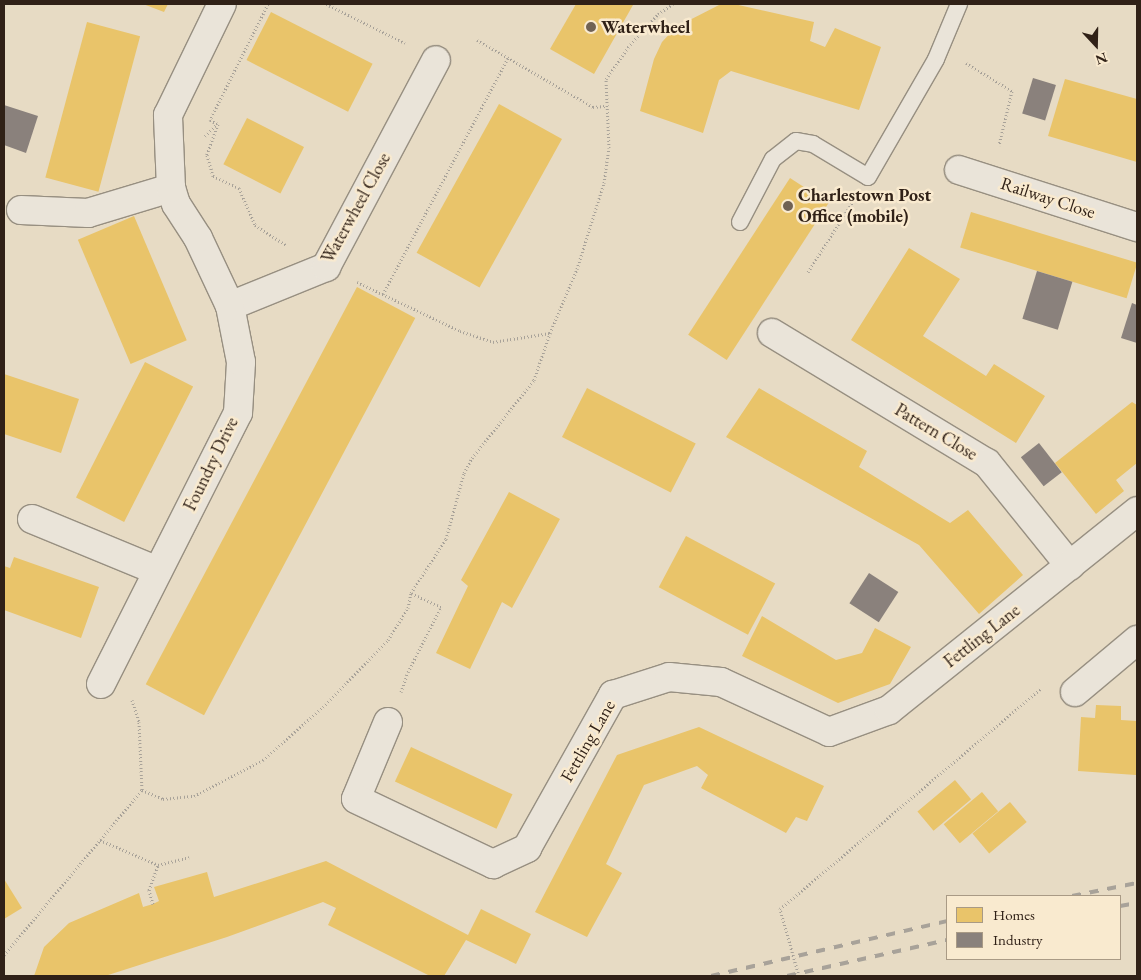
<!DOCTYPE html>
<html>
<head>
<meta charset="utf-8">
<style>
	body { margin:0 }
	#map { position:relative; width:1141px; height:980px; overflow:hidden; background:#e7dbc4; font-family:"EB Garamond",serif }
	div>[style] { position:absolute }
	.homes>* { inset:0; background:#e9c46a; transform-origin:0 0 }
	.industry>* { inset:0; background:#8a817c; transform-origin:0 0 }
	.path>* { height:3px; margin-top:-1.5px; transform-origin:0; background:repeating-linear-gradient(90deg,#a8a299 0 1px,transparent 0 3.5px) }
	.roads { filter:drop-shadow(1px 0 #978f81) drop-shadow(-1px 0 #978f81) drop-shadow(0 1px #978f81) drop-shadow(0 -1px #978f81) }
	.service>* { height:16px; margin:-8px; padding:0 8px; transform-origin:8px; border-radius:8px; background:#eae4d9 }
	.minor>* { height:28px; margin:-14px; padding:0 14px; transform-origin:14px; border-radius:14px; background:#eae4d9 }
	.rail>* { height:4px; margin-top:-2px; transform-origin:0; background:repeating-linear-gradient(90deg,#a8a299 0 9px,transparent 0 18px) }
	.dots>* { width:14px; height:14px; translate:-50% -50%; box-sizing:border-box; border:2px solid #f9eacf; border-radius:50% }
	span { translate:-50% -50%; white-space:nowrap; text-align:center; line-height:1.15; -webkit-text-stroke:5px #f9eacf; paint-order:stroke }
	.poi-label { font-size:18px; color:#302117; font-weight:700 }
	.left { translate:0 -50%; text-align:left }
	.street-label { font-size:18px; color:#302117 }
	.frame { position:absolute; inset:0; border:5px solid #302117; pointer-events:none }
	.legend { position:absolute; left:946px; top:895px; width:175px; height:65px; box-sizing:border-box; background:#f9eacf; border:1px solid #a99a85; margin:0; padding:6px 9px; list-style:none; font-size:15px; color:#302117 }
	.legend li { display:flex; align-items:center; gap:10px; height:25px }
	.legend b { width:25px; border:1px solid #a99a85 }
	.north { position:absolute; left:1071px; top:20px; width:50px; height:50px; -webkit-text-stroke:4px #f9eacf; paint-order:stroke; rotate:159deg; font-size:14px; font-weight:700; line-height:20px; text-align:center; color:#302117 }
	.north::after { content:''; display:block; margin:auto; width:18px; height:22px; background:#302117; clip-path:polygon(50% 0,100% 100%,50% 72%,0 100%) }
</style>
</head>
<body>
<div id="map">
	<div class="homes">
		<i style="clip-path:polygon(143px 4px,168px 4px,164px 12px)"></i>
		<i style="clip-path:polygon(576px 4px,633px 5px,594px 74px,550px 49px)"></i>
		<i style="clip-path:polygon(721px 4px,734px 4px,814px 22px,810px 41px,825px 47px,835px 28px,881px 47px,859px 110px,731px 71px,719px 80px,703px 133px,640px 111px,654px 59px,662px 42px,676px 27px)"></i>
		<i style="left:271px;top:12px;width:114px;height:54px;rotate:27deg"></i>
		<i style="left:87px;top:22px;width:55px;height:161px;rotate:15deg"></i>
		<i style="clip-path:polygon(1065px 79px,1137px 99px,1137px 162px,1048px 136px)"></i>
		<i style="left:499px;top:104px;width:72px;height:170px;rotate:29deg"></i>
		<i style="left:247px;top:118px;width:64px;height:52px;rotate:27deg"></i>
		<i style="left:790px;top:178px;width:46px;height:187px;rotate:33deg"></i>
		<i style="left:971px;top:212px;width:174px;height:37px;rotate:17deg"></i>
		<i style="left:134px;top:216px;width:135px;height:61px;rotate:67deg"></i>
		<i style="clip-path:polygon(909px 248px,960px 279px,923px 336px,986px 376px,994px 364px,1045px 396px,1016px 443px,851px 340px)"></i>
		<i style="left:357px;top:287px;width:66px;height:450px;rotate:28deg"></i>
		<i style="left:145px;top:362px;width:54px;height:152px;rotate:27deg"></i>
		<i style="clip-path:polygon(4px 374px,79px 399px,61px 453px,4px 434px)"></i>
		<i style="left:587px;top:388px;width:122px;height:55px;rotate:27deg"></i>
		<i style="clip-path:polygon(759px 388px,867px 451px,859px 467px,950px 523px,968px 510px,1023px 575px,979px 614px,919px 545px,726px 437px)"></i>
		<i style="clip-path:polygon(1132px 402px,1137px 405px,1137px 463px,1116px 480px,1124px 491px,1096px 514px,1055px 463px)"></i>
		<i style="clip-path:polygon(509px 492px,560px 519px,512px 608px,502px 602px,470px 669px,436px 653px,468px 586px,461px 580px)"></i>
		<i style="left:686px;top:536px;width:101px;height:58px;rotate:28deg"></i>
		<i style="clip-path:polygon(14px 557px,99px 587px,81px 638px,4px 610px,4px 566px,10px 568px)"></i>
		<i style="clip-path:polygon(762px 616px,836px 660px,862px 653px,875px 628px,911px 647px,890px 684px,838px 703px,742px 656px)"></i>
		<i style="clip-path:polygon(1096px 705px,1121px 706px,1121px 720px,1137px 721px,1136px 775px,1078px 771px,1081px 717px,1095px 718px)"></i>
		<i style="clip-path:polygon(699px 727px,824px 786px,807px 821px,796px 817px,786px 833px,701px 788px,708px 775px,697px 766px,644px 785px,606px 864px,622px 873px,587px 937px,535px 912px,617px 755px)"></i>
		<i style="left:411px;top:747px;width:112px;height:38px;rotate:25deg"></i>
		<i style="left:955px;top:780px;width:25px;height:49px;rotate:50deg"></i>
		<i style="left:982px;top:792px;width:25px;height:50px;rotate:50deg"></i>
		<i style="left:1010px;top:802px;width:26px;height:49px;rotate:50deg"></i>
		<i style="clip-path:polygon(326px 861px,468px 935px,481px 909px,531px 934px,516px 964px,466px 940px,444px 976px,430px 976px,328px 925px,336px 908px,323px 902px,227px 937px,105px 976px,34px 976px,44px 947px,69px 923px,139px 893px,143px 907px,153px 904px,159px 901px,154px 887px,207px 872px,214px 897px)"></i>
		<i style="clip-path:polygon(4px 879px,22px 908px,4px 919px)"></i>
	</div>
	<div class="industry">
		<i style="left:1033px;top:78px;width:24px;height:37px;rotate:17deg"></i>
		<i style="clip-path:polygon(4px 105px,38px 116px,26px 153px,4px 145px)"></i>
		<i style="left:1037px;top:271px;width:37px;height:50px;rotate:17deg"></i>
		<i style="clip-path:polygon(1132px 303px,1137px 305px,1137px 343px,1121px 338px)"></i>
		<i style="left:1039px;top:443px;width:37px;height:23px;rotate:52deg"></i>
		<i style="left:869px;top:573px;width:35px;height:36px;rotate:33deg"></i>
	</div>
	<div class="path">
		<i style="left:268px;top:4px;width:130px;rotate:116.6deg"></i>
		<i style="left:210px;top:120px;width:9px;rotate:27deg"></i>
		<i style="left:218px;top:124px;width:33px;rotate:110deg"></i>
		<i style="left:207px;top:155px;width:22px;rotate:74deg"></i>
		<i style="left:213px;top:176px;width:29px;rotate:25deg"></i>
		<i style="left:239px;top:188px;width:40px;rotate:66.6deg"></i>
		<i style="left:255px;top:225px;width:38px;rotate:33deg"></i>
		<i style="left:326px;top:4px;width:88px;rotate:26.3deg"></i>
		<i style="left:477px;top:40px;width:134px;rotate:30deg"></i>
		<i style="left:593px;top:107px;width:12px;rotate:-5deg"></i>
		<i style="left:966px;top:63px;width:54px;rotate:31.3deg"></i>
		<i style="left:1012px;top:91px;width:56px;rotate:103.5deg"></i>
		<i style="left:205px;top:136px;width:17px;rotate:-45deg"></i>
		<i style="left:808px;top:272px;width:82px;rotate:-57.5deg"></i>
		<i style="left:357px;top:282px;width:114px;rotate:25.4deg"></i>
		<i style="left:460px;top:331px;width:35px;rotate:18deg"></i>
		<i style="left:493px;top:342px;width:58px;rotate:-9deg"></i>
		<i style="left:383px;top:294px;width:267px;rotate:-62.1deg"></i>
		<i style="left:401px;top:692px;width:21px;rotate:-71deg"></i>
		<i style="left:408px;top:672px;width:73px;rotate:-63.1deg"></i>
		<i style="left:441px;top:607px;width:33px;rotate:-155deg"></i>
		<i style="left:132px;top:700px;width:23px;rotate:72deg"></i>
		<i style="left:139px;top:722px;width:68px;rotate:87.5deg"></i>
		<i style="left:142px;top:790px;width:23px;rotate:23deg"></i>
		<i style="left:163px;top:799px;width:31px;rotate:-6deg"></i>
		<i style="left:194px;top:796px;width:78px;rotate:-27.6deg"></i>
		<i style="left:263px;top:760px;width:80px;rotate:-41.5deg"></i>
		<i style="left:323px;top:707px;width:93px;rotate:-45.9deg"></i>
		<i style="left:388px;top:640px;width:38px;rotate:-58deg"></i>
		<i style="left:408px;top:608px;width:15px;rotate:-79deg"></i>
		<i style="left:411px;top:593px;width:64px;rotate:-57.1deg"></i>
		<i style="left:446px;top:539px;width:68px;rotate:-74.7deg"></i>
		<i style="left:464px;top:473px;width:17px;rotate:-62deg"></i>
		<i style="left:472px;top:458px;width:100px;rotate:-51.5deg"></i>
		<i style="left:534px;top:380px;width:50px;rotate:-71.2deg"></i>
		<i style="left:550px;top:333px;width:69px;rotate:-67.1deg"></i>
		<i style="left:577px;top:269px;width:90px;rotate:-72.6deg"></i>
		<i style="left:604px;top:183px;width:35px;rotate:-82deg"></i>
		<i style="left:609px;top:148px;width:69px;rotate:-92.5deg"></i>
		<i style="left:606px;top:79px;width:39px;rotate:-55deg"></i>
		<i style="left:628px;top:47px;width:45px;rotate:-47.7deg"></i>
		<i style="left:658px;top:14px;width:18px;rotate:-34deg"></i>
		<i style="left:100px;top:840px;width:63px;rotate:23.3deg"></i>
		<i style="left:158px;top:865px;width:32px;rotate:-14deg"></i>
		<i style="left:153px;top:904px;width:15px;rotate:-106deg"></i>
		<i style="left:149px;top:890px;width:27px;rotate:-70deg"></i>
		<i style="left:4px;top:955px;width:215px;rotate:-50.1deg"></i>
		<i style="left:799px;top:976px;width:70px;rotate:-105.8deg"></i>
		<i style="left:780px;top:909px;width:341px;rotate:-40.2deg"></i>
	</div>
	<div class="roads">
		<div class="service">
			<i style="left:740px;top:222px;width:71px;rotate:-62.4deg"></i>
			<i style="left:773px;top:159px;width:29px;rotate:-38deg"></i>
			<i style="left:796px;top:141px;width:17px;rotate:10deg"></i>
			<i style="left:813px;top:144px;width:64px;rotate:31deg"></i>
			<i style="left:868px;top:177px;width:136px;rotate:-60deg"></i>
			<i style="left:936px;top:59px;width:60px;rotate:-67.3deg"></i>
		</div>
		<div class="minor">
			<i style="left:959px;top:170px;width:187px;rotate:17.8deg"></i>
			<i style="left:21px;top:210px;width:67px;rotate:2.6deg"></i>
			<i style="left:88px;top:213px;width:87px;rotate:-16.8deg"></i>
			<i style="left:230px;top:306px;width:104px;rotate:-22.1deg"></i>
			<i style="left:326px;top:267px;width:234px;rotate:-62deg"></i>
			<i style="left:772px;top:333px;width:251px;rotate:31.2deg"></i>
			<i style="left:987px;top:463px;width:132px;rotate:51.1deg"></i>
			<i style="left:32px;top:519px;width:136px;rotate:22.4deg"></i>
			<i style="left:101px;top:684px;width:304px;rotate:-63.2deg"></i>
			<i style="left:238px;top:413px;width:51px;rotate:-86.6deg"></i>
			<i style="left:241px;top:362px;width:57px;rotate:-101.1deg"></i>
			<i style="left:230px;top:306px;width:75px;rotate:-115.2deg"></i>
			<i style="left:198px;top:238px;width:40px;rotate:-122.9deg"></i>
			<i style="left:176px;top:204px;width:17px;rotate:-107deg"></i>
			<i style="left:171px;top:188px;width:73px;rotate:-92.4deg"></i>
			<i style="left:168px;top:115px;width:123px;rotate:-64.1deg"></i>
			<i style="left:1075px;top:692px;width:81px;rotate:-40deg"></i>
			<i style="left:388px;top:722px;width:83px;rotate:112.6deg"></i>
			<i style="left:356px;top:799px;width:152px;rotate:25.4deg"></i>
			<i style="left:493px;top:864px;width:38px;rotate:-25deg"></i>
			<i style="left:527px;top:848px;width:176px;rotate:-60.7deg"></i>
			<i style="left:613px;top:695px;width:59px;rotate:-17.8deg"></i>
			<i style="left:669px;top:677px;width:52px;rotate:5.5deg"></i>
			<i style="left:721px;top:682px;width:119px;rotate:24.8deg"></i>
			<i style="left:829px;top:732px;width:64px;rotate:-20.1deg"></i>
			<i style="left:889px;top:710px;width:318px;rotate:-38.7deg"></i>
		</div>
	</div>
	<div class="rail">
		<i style="left:1072px;top:896px;width:66px;rotate:-11.3deg"></i>
		<i style="left:1120px;top:906px;width:17px;rotate:-10deg"></i>
		<i style="left:711px;top:976px;width:242px;rotate:-13.1deg"></i>
		<i style="left:787px;top:976px;width:164px;rotate:-12.7deg"></i>
	</div>
	<div class="dots">
		<i style="left:591px;top:27px;background:#706254"></i>
		<i style="left:788px;top:206px;background:#706254"></i>
	</div>
	<div class="poi-label">
		<span class="left" style="left:601px;top:27px">Waterwheel</span>
		<span class="left" style="left:798px;top:206px">Charlestown Post<br>Office (mobile)</span>
	</div>
	<div class="street-label">
		<span style="left:1048px;top:198px;rotate:18deg">Railway Close</span>
		<span style="left:356px;top:208px;rotate:-61deg">Waterwheel Close</span>
		<span style="left:936px;top:432px;rotate:31deg">Pattern Close</span>
		<span style="left:211px;top:464px;rotate:-64deg">Foundry Drive</span>
		<span style="left:982px;top:636px;rotate:-38deg">Fettling Lane</span>
		<span style="left:588px;top:741px;rotate:-60deg">Fettling Lane</span>
	</div>
	<div class="frame"></div>
	<ul class="legend">
	<li><b style="height:14px;background:#e9c46a"></b>Homes</li>
	<li><b style="height:14px;background:#8a817c"></b>Industry</li>
	</ul>
	<div class="north">N</div>
</div>
</body>
</html>
